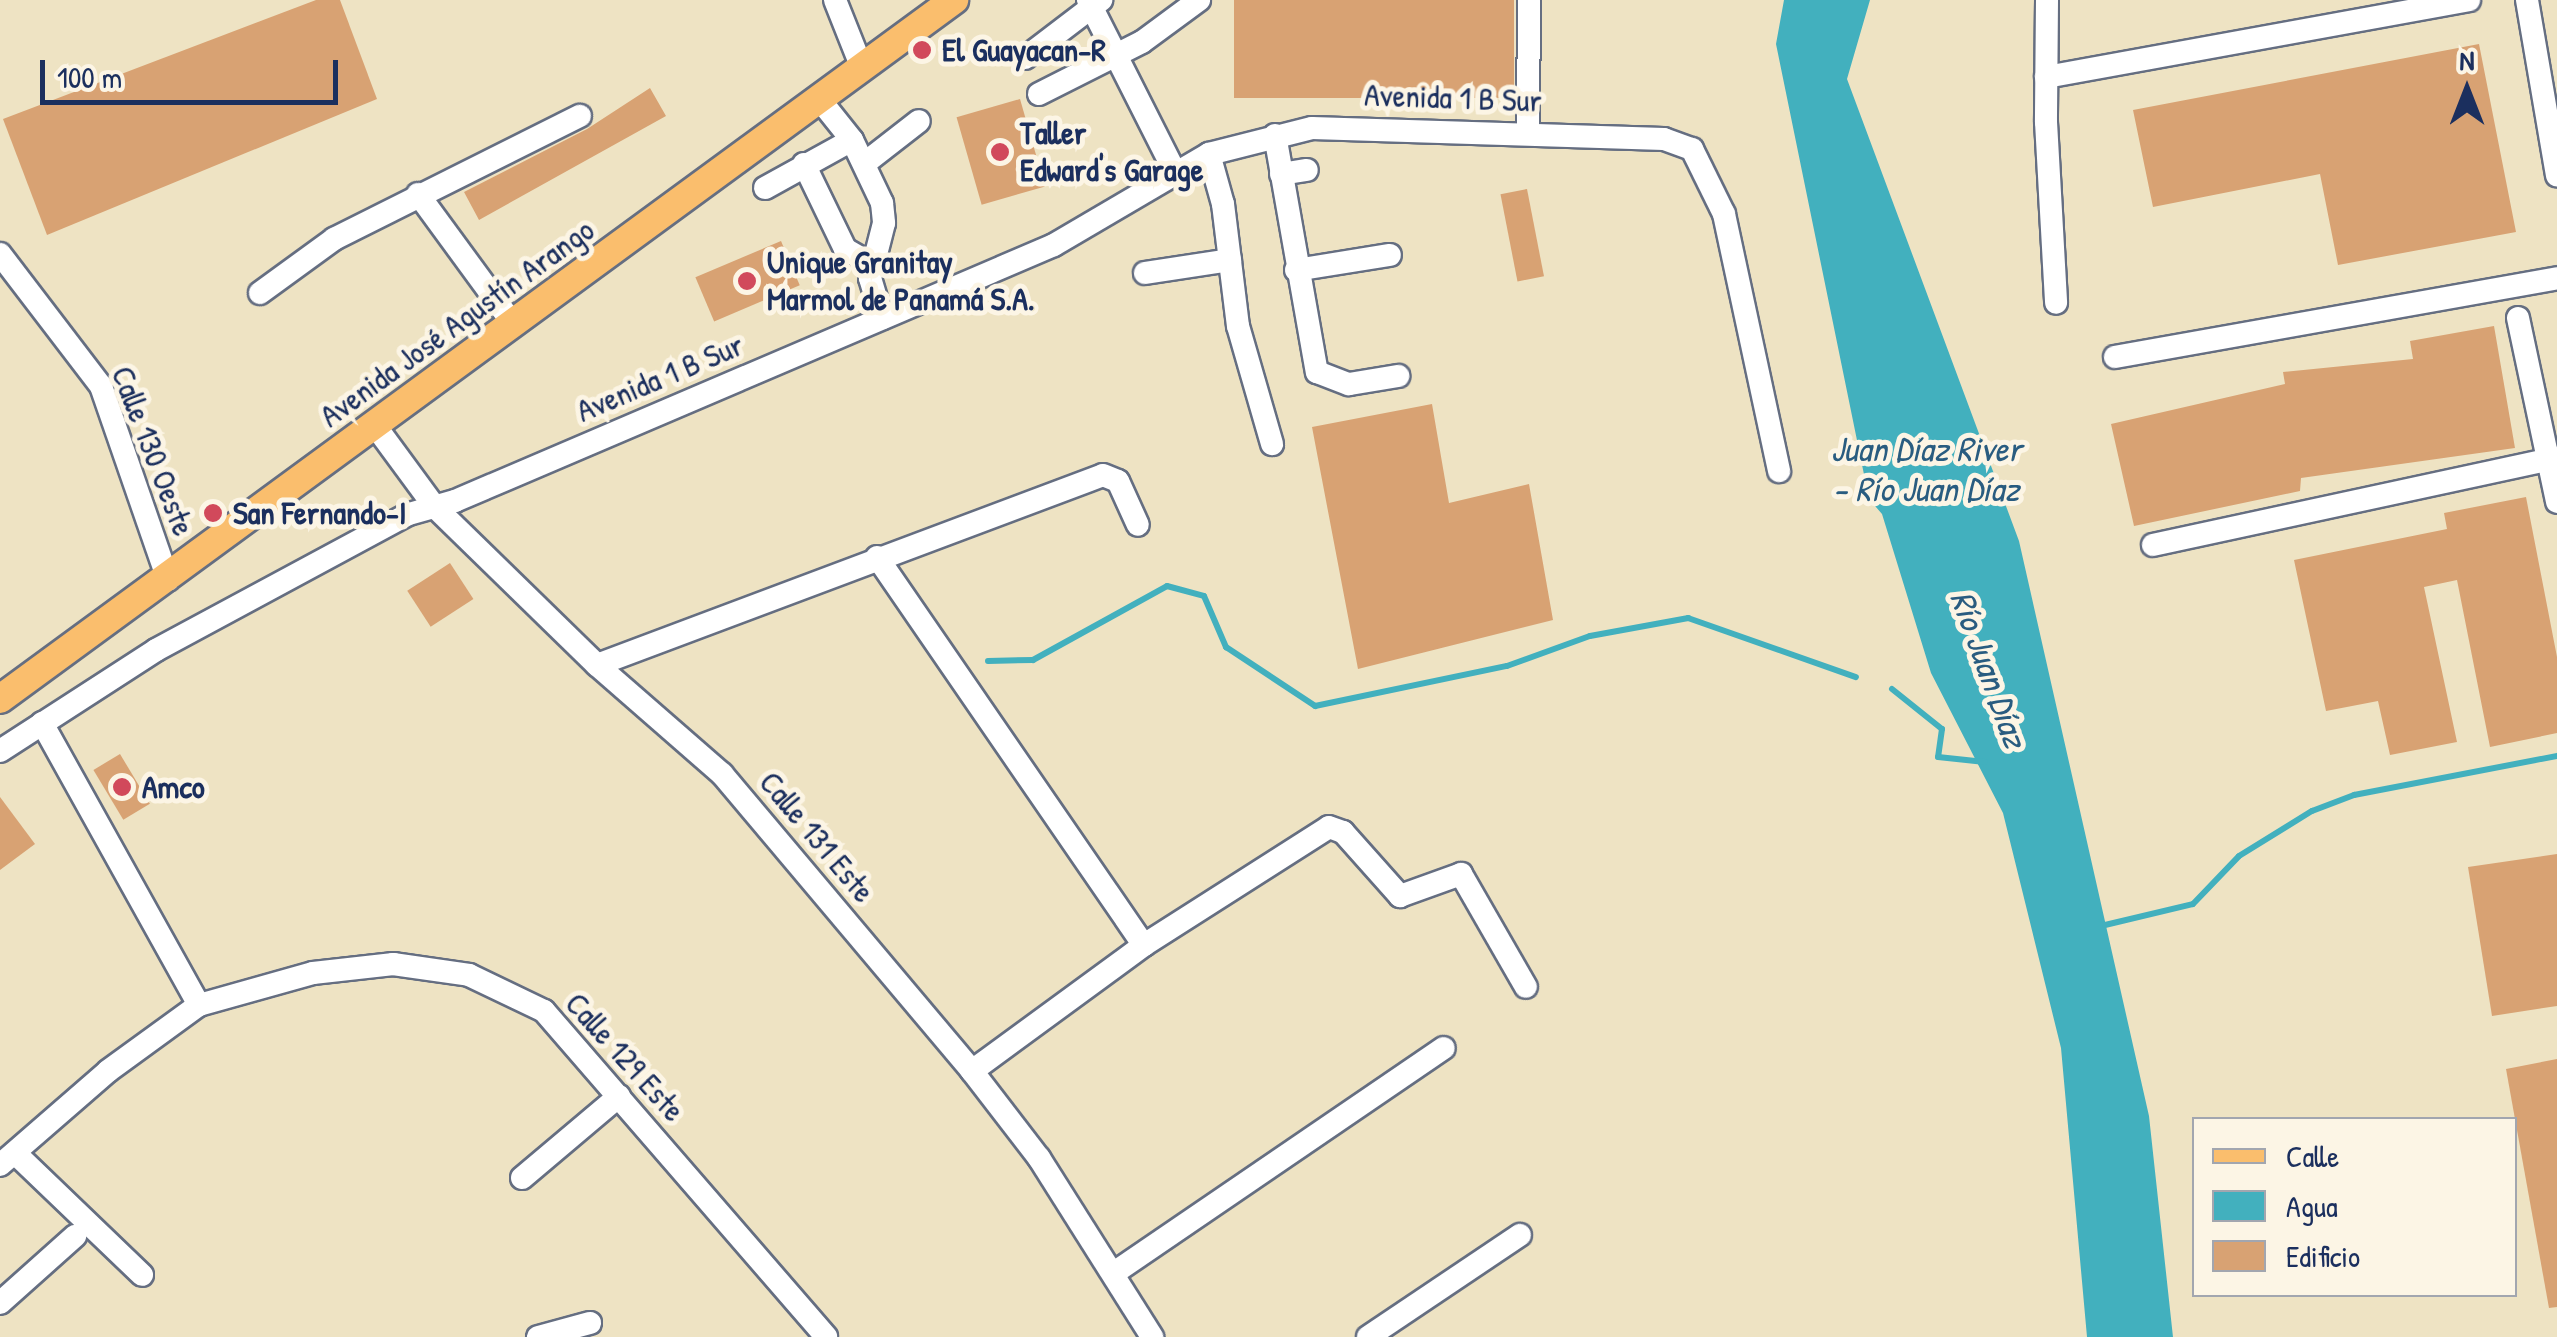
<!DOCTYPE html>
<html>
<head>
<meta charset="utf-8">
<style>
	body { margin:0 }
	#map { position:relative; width:2557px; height:1337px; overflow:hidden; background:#eee3c3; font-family:"Patrick Hand",sans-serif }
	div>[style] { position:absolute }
	.water>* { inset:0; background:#42b0be }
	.stream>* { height:6px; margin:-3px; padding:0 3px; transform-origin:3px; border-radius:3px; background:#42b0be }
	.building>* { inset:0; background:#d8a273; transform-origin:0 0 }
	.roads { filter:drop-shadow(2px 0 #656e81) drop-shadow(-2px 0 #656e81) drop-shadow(0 2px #656e81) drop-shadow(0 -2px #656e81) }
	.minor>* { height:22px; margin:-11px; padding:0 11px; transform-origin:11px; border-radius:11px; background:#fff }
	.major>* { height:28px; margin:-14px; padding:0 14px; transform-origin:14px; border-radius:14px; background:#fabe6d }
	.dots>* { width:28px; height:28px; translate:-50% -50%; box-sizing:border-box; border:5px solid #fcf5e5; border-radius:50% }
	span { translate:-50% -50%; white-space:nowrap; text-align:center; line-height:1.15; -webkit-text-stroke:10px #fcf5e5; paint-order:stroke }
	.poi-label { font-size:32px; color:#1b2f5e; font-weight:700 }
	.left { translate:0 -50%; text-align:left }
	.street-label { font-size:32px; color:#1b2f5e }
	.water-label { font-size:35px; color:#295c80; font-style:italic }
	.legend { position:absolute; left:2192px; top:1117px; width:325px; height:180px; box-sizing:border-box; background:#fcf5e5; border:2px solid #a2a6af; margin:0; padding:12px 18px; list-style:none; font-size:30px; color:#1b2f5e }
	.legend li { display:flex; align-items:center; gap:20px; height:50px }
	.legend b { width:50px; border:2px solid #a2a6af }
	.north { position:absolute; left:2417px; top:40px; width:100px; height:100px; -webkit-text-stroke:8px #fcf5e5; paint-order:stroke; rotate:0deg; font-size:28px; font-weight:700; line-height:40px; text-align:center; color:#1b2f5e }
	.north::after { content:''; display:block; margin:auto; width:35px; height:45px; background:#1b2f5e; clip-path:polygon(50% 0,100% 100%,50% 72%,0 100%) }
	.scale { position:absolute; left:40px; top:60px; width:298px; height:45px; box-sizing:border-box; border:5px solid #1b2f5e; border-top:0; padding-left:12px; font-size:30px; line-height:35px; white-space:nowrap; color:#1b2f5e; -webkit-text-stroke:8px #fcf5e5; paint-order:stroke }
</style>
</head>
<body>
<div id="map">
	<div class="water">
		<i style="clip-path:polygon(1784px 0,1870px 0,1847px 79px,2019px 541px,2149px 1116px,2173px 1337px,2087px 1337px,2061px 1048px,2003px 813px,1931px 673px,1882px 514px,1869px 499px,1776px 44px)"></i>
	</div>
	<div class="stream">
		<i style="left:988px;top:661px;width:45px;rotate:-1.3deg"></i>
		<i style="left:1033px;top:660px;width:153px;rotate:-28.9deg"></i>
		<i style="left:1167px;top:586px;width:38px;rotate:15deg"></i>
		<i style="left:1204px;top:596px;width:56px;rotate:66.7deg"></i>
		<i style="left:1226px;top:647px;width:107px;rotate:33.5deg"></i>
		<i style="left:1315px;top:706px;width:196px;rotate:-11.8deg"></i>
		<i style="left:1507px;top:666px;width:88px;rotate:-19.9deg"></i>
		<i style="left:1590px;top:636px;width:100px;rotate:-10.4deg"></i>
		<i style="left:1688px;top:618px;width:178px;rotate:19.4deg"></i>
		<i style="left:1892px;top:689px;width:64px;rotate:38.7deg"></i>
		<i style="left:1942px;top:729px;width:28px;rotate:98deg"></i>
		<i style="left:1938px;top:757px;width:47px;rotate:6.1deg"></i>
		<i style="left:2105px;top:925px;width:90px;rotate:-13.4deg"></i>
		<i style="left:2193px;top:904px;width:66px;rotate:-46.2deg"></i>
		<i style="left:2239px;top:856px;width:86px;rotate:-31.7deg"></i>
		<i style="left:2312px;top:811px;width:45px;rotate:-20.9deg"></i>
		<i style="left:2354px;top:795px;width:207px;rotate:-10.9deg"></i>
	</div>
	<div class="building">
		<i style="clip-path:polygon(316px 0,340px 0,377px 99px,47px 235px,3px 119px)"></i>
		<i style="left:1234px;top:0;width:280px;height:98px"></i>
		<i style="clip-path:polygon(2479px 44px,2516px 232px,2338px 265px,2320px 174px,2153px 207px,2133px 110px)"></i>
		<i style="clip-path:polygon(650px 88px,666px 116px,479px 220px,464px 192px,587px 129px)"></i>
		<i style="left:1020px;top:99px;width:91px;height:66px;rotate:74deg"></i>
		<i style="left:1527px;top:189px;width:89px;height:27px;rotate:79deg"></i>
		<i style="left:781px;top:241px;width:48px;height:93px;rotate:67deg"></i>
		<i style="clip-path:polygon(2494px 326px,2515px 448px,2301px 478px,2300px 491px,2134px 526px,2111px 424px,2285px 384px,2283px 372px,2413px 359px,2410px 341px)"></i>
		<i style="clip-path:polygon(1432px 404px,1449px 503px,1529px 484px,1553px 620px,1358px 669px,1312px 427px)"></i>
		<i style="clip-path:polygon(2526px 497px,2557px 657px,2557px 733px,2490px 747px,2457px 580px,2424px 587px,2457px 742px,2390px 755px,2378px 701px,2326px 711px,2294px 560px,2447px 529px,2444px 513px)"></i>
		<i style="left:450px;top:563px;width:43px;height:51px;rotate:57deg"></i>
		<i style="left:120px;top:754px;width:58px;height:31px;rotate:59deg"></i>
		<i style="clip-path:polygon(0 797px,35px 844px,0 870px)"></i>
		<i style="clip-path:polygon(2557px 854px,2557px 1006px,2492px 1016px,2468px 867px)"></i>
		<i style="clip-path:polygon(2557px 1059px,2557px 1307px,2549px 1308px,2506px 1069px)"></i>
	</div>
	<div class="roads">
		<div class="minor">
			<i style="left:835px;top:0;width:73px;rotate:68.3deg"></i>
			<i style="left:1088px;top:0;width:193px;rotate:63.2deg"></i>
			<i style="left:2047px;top:0;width:122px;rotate:90.5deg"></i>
			<i style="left:2046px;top:122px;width:181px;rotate:86.8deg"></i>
			<i style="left:2527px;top:0;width:178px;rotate:80.3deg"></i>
			<i style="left:1025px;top:58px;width:96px;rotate:-37.3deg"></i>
			<i style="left:2046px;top:77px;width:430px;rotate:-10.3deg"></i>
			<i style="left:1039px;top:94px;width:115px;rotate:-26.8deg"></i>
			<i style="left:1142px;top:42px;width:71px;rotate:-36.4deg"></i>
			<i style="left:820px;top:100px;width:51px;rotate:51.3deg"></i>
			<i style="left:852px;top:140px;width:70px;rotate:64.5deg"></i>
			<i style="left:882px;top:203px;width:20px;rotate:84deg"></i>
			<i style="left:884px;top:223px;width:57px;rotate:104.3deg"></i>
			<i style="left:870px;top:278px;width:42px;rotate:73.3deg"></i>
			<i style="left:1528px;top:133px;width:133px;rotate:-89.6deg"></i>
			<i style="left:1275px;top:135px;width:241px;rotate:80deg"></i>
			<i style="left:1317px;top:372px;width:34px;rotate:21deg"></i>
			<i style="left:1349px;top:384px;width:50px;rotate:-9.3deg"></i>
			<i style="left:1209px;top:154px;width:52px;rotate:74.4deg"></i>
			<i style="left:1223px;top:204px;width:123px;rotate:83deg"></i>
			<i style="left:1238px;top:326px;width:123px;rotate:73.9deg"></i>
			<i style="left:865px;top:163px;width:68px;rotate:-37.9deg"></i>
			<i style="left:804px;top:164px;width:94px;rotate:64.2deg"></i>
			<i style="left:845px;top:249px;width:30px;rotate:30deg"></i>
			<i style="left:1281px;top:174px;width:26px;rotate:-9deg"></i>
			<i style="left:765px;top:188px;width:99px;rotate:-28.9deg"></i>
			<i style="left:418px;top:194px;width:161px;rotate:53.8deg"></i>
			<i style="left:0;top:254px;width:166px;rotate:52.6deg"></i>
			<i style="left:101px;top:386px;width:205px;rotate:70.9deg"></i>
			<i style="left:1296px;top:270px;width:95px;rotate:-9.1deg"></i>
			<i style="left:1145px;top:273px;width:86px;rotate:-8.7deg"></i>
			<i style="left:260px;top:293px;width:92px;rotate:-36.1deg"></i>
			<i style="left:334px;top:239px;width:275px;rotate:-26.6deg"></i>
			<i style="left:2518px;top:318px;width:188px;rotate:78deg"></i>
			<i style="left:2115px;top:357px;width:449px;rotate:-10.1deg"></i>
			<i style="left:376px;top:427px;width:98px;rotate:53.7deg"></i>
			<i style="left:434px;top:506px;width:228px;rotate:44.3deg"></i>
			<i style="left:597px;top:665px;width:166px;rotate:41.1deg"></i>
			<i style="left:722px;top:774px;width:388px;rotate:49.9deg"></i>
			<i style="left:972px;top:1071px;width:110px;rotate:52.4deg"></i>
			<i style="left:1039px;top:1158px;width:212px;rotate:57.7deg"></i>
			<i style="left:2153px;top:545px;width:413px;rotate:-12.2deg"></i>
			<i style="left:877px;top:557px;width:471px;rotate:55.5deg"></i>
			<i style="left:597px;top:665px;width:540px;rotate:-20.58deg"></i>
			<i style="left:1103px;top:475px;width:16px;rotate:22deg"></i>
			<i style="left:1118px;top:481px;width:48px;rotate:65.6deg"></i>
			<i style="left:42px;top:723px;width:323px;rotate:60.9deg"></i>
			<i style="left:0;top:751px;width:186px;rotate:-32.9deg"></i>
			<i style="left:156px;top:650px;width:287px;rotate:-28.3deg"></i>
			<i style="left:409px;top:514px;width:48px;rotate:-15.8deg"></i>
			<i style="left:455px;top:501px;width:651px;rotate:-23.14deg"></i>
			<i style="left:1054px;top:245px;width:180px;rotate:-30.4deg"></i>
			<i style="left:1209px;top:154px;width:106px;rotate:-14.2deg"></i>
			<i style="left:1312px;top:128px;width:352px;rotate:1.8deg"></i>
			<i style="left:1664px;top:139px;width:30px;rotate:20deg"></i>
			<i style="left:1692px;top:149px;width:72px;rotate:63.8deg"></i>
			<i style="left:1724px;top:214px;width:263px;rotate:77.9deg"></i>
			<i style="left:972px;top:1071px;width:213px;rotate:-36.2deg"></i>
			<i style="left:1144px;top:945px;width:219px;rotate:-32.5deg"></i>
			<i style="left:1329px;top:827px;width:15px;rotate:20deg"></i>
			<i style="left:1343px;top:832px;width:86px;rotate:48.3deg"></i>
			<i style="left:1400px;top:896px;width:65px;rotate:-19.8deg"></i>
			<i style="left:1461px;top:874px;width:130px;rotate:60.1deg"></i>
			<i style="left:15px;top:1153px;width:176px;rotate:43.8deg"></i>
			<i style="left:0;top:1165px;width:143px;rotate:-41deg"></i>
			<i style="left:108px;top:1071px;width:112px;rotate:-36deg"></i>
			<i style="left:199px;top:1005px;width:118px;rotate:-15.7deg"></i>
			<i style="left:313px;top:973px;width:81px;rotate:-6.4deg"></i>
			<i style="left:393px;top:964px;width:77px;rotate:8.2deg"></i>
			<i style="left:469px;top:975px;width:83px;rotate:25.6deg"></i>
			<i style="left:544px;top:1011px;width:431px;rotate:49.1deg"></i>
			<i style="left:522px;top:1178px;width:127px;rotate:-40.2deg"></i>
			<i style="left:1114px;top:1273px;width:399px;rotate:-34.3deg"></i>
			<i style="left:0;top:1303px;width:101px;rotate:-41.8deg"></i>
			<i style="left:538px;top:1337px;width:54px;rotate:-15.1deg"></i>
			<i style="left:1368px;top:1337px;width:183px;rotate:-33.9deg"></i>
		</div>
		<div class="major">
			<i style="left:0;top:699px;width:1183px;rotate:-36.23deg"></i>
		</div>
	</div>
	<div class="dots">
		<i style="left:922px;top:50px;background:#d1495b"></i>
		<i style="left:1000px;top:152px;background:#d1495b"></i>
		<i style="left:747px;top:281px;background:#d1495b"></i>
		<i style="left:213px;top:513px;background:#d1495b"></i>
		<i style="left:122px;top:787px;background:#d1495b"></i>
	</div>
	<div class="poi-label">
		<span class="left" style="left:942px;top:50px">El Guayacan-R</span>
		<span class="left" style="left:1020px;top:152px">Taller<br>Edward's Garage</span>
		<span class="left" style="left:767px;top:281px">Unique Granitay<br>Marmol de Panamá S.A.</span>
		<span class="left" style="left:233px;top:513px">San Fernando-I</span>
		<span class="left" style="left:142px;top:787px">Amco</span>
	</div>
	<div class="street-label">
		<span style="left:1453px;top:98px;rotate:2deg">Avenida 1 B Sur</span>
		<span style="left:457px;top:323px;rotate:-36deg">Avenida José Agustín Arango</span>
		<span style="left:660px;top:378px;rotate:-23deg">Avenida 1 B Sur</span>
		<span style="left:153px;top:451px;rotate:69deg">Calle 130 Oeste</span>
		<span style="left:817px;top:837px;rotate:50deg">Calle 131 Este</span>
		<span style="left:625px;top:1057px;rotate:48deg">Calle 129 Este</span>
	</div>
	<div class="water-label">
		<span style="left:1926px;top:469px">Juan Díaz River<br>- Río Juan Díaz</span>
		<span style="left:1989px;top:669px;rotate:70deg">Río Juan Díaz</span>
	</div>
	<ul class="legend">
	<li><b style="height:12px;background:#fabe6d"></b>Calle</li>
	<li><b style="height:28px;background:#42b0be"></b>Agua</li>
	<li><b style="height:28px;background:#d8a273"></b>Edificio</li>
	</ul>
	<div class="north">N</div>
	<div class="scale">100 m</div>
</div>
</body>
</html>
